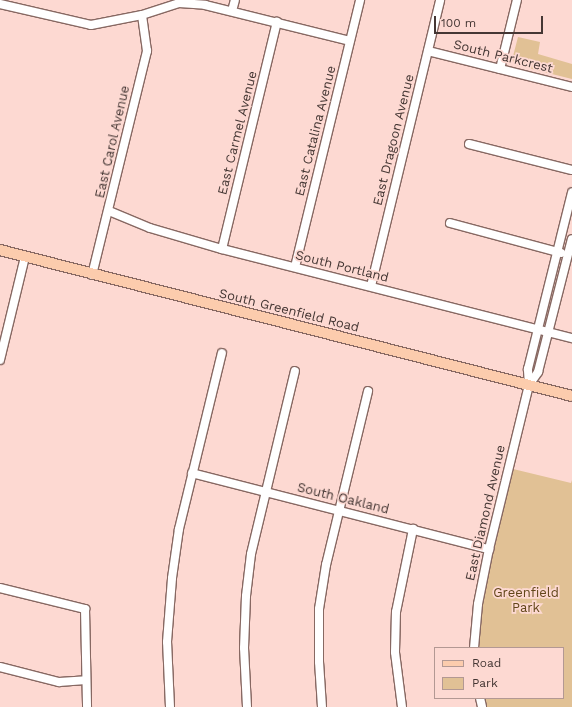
<!DOCTYPE html>
<html>
<head>
<meta charset="utf-8">
<style>
	body { margin:0 }
	#map { position:relative; width:572px; height:707px; overflow:hidden; background:#fdd9d2; font-family:"Work Sans",sans-serif }
	div>[style] { position:absolute }
	.green>* { inset:0; background:#e1c195 }
	.roads { filter:drop-shadow(1px 0 #876862) drop-shadow(-1px 0 #876862) drop-shadow(0 1px #876862) drop-shadow(0 -1px #876862) }
	.minor>* { height:8px; margin:-4px; padding:0 4px; transform-origin:4px; border-radius:4px; background:#fff }
	.major>* { height:10px; margin:-5px; padding:0 5px; transform-origin:5px; border-radius:5px; background:#fcccad }
	span { translate:-50% -50%; white-space:nowrap; text-align:center; line-height:1.15; -webkit-text-stroke:3.5px #fdd9d2; paint-order:stroke }
	.street-label { font-size:13px; color:#453734 }
	.park-label { font-size:13px; color:#62461a }
	.legend { position:absolute; left:434px; top:647px; width:130px; height:52px; box-sizing:border-box; background:#fdd9d2; border:1px solid #b39893; margin:0; padding:5px 7px; list-style:none; font-size:12px; color:#453734 }
	.legend li { display:flex; align-items:center; gap:8px; height:20px }
	.legend b { width:20px; border:1px solid #b39893 }
	.scale { position:absolute; left:434px; top:16px; width:109px; height:18px; box-sizing:border-box; border:2px solid #453734; border-top:0; padding-left:5px; font-size:12px; line-height:14px; white-space:nowrap; color:#453734; -webkit-text-stroke:3px #fdd9d2; paint-order:stroke }
</style>
</head>
<body>
<div id="map">
	<div class="green">
		<i style="clip-path:polygon(518px 37px,540px 42px,538px 54px,572px 64px,572px 79px,516px 65px,512px 60px)"></i>
		<i style="clip-path:polygon(509px 468px,571px 483px,572px 480px,572px 707px,482px 707px,480px 698px,563px 698px,563px 648px,474px 648px,474px 634px)"></i>
	</div>
	<div class="roads">
		<div class="minor">
			<i style="left:0;top:4px;width:93px;rotate:13deg"></i>
			<i style="left:91px;top:25px;width:52px;rotate:-11.1deg"></i>
			<i style="left:142px;top:15px;width:39px;rotate:-18deg"></i>
			<i style="left:179px;top:3px;width:26px;rotate:4deg"></i>
			<i style="left:205px;top:5px;width:149px;rotate:13.9deg"></i>
			<i style="left:232px;top:11px;width:11px;rotate:-75deg"></i>
			<i style="left:428px;top:51px;width:148px;rotate:14deg"></i>
			<i style="left:500px;top:69px;width:71px;rotate:-76.2deg"></i>
			<i style="left:469px;top:144px;width:106px;rotate:14.2deg"></i>
			<i style="left:109px;top:211px;width:44px;rotate:22.5deg"></i>
			<i style="left:150px;top:228px;width:75px;rotate:16.3deg"></i>
			<i style="left:222px;top:249px;width:361px;rotate:14.3deg"></i>
			<i style="left:450px;top:223px;width:115px;rotate:15.1deg"></i>
			<i style="left:222px;top:249px;width:234px;rotate:-76.4deg"></i>
			<i style="left:295px;top:267px;width:275px;rotate:-76.3deg"></i>
			<i style="left:92px;top:275px;width:231px;rotate:-76.2deg"></i>
			<i style="left:147px;top:51px;width:36px;rotate:-98deg"></i>
			<i style="left:371px;top:286px;width:294px;rotate:-76.4deg"></i>
			<i style="left:0;top:360px;width:106px;rotate:-76.4deg"></i>
			<i style="left:529px;top:385px;width:16px;rotate:-55deg"></i>
			<i style="left:538px;top:372px;width:137px;rotate:-75.7deg"></i>
			<i style="left:192px;top:473px;width:307px;rotate:14.4deg"></i>
			<i style="left:0;top:588px;width:88px;rotate:13.9deg"></i>
			<i style="left:85px;top:609px;width:98px;rotate:88.8deg"></i>
			<i style="left:474px;top:648px;width:44px;rotate:-84.8deg"></i>
			<i style="left:478px;top:604px;width:56px;rotate:-78.7deg"></i>
			<i style="left:489px;top:549px;width:169px;rotate:-76.3deg"></i>
			<i style="left:529px;top:385px;width:16px;rotate:-94deg"></i>
			<i style="left:528px;top:369px;width:182px;rotate:-76deg"></i>
			<i style="left:0;top:667px;width:61px;rotate:14.3deg"></i>
			<i style="left:59px;top:682px;width:27px;rotate:-4deg"></i>
			<i style="left:480px;top:698px;width:9px;rotate:77deg"></i>
			<i style="left:170px;top:707px;width:65px;rotate:-92.6deg"></i>
			<i style="left:167px;top:642px;width:64px;rotate:-85.5deg"></i>
			<i style="left:172px;top:578px;width:49px;rotate:-81.9deg"></i>
			<i style="left:179px;top:529px;width:181px;rotate:-76.3deg"></i>
			<i style="left:247px;top:707px;width:59px;rotate:-92.9deg"></i>
			<i style="left:244px;top:648px;width:52px;rotate:-87.8deg"></i>
			<i style="left:246px;top:596px;width:42px;rotate:-83.2deg"></i>
			<i style="left:251px;top:554px;width:188px;rotate:-76.5deg"></i>
			<i style="left:322px;top:707px;width:45px;rotate:-93.8deg"></i>
			<i style="left:319px;top:662px;width:53px;rotate:-90deg"></i>
			<i style="left:319px;top:609px;width:45px;rotate:-81deg"></i>
			<i style="left:326px;top:565px;width:179px;rotate:-76.4deg"></i>
			<i style="left:402px;top:707px;width:55px;rotate:-97.3deg"></i>
			<i style="left:395px;top:652px;width:40px;rotate:-88.6deg"></i>
			<i style="left:396px;top:612px;width:85px;rotate:-78.4deg"></i>
		</div>
		<div class="major">
			<i style="left:0;top:250px;width:590px;rotate:14.32deg"></i>
		</div>
	</div>
	<div class="street-label">
		<span style="left:503px;top:57px;rotate:14deg">South Parkcrest</span>
		<span style="left:316px;top:131px;rotate:-76deg">East Catalina Avenue</span>
		<span style="left:238px;top:133px;rotate:-76deg">East Carmel Avenue</span>
		<span style="left:394px;top:140px;rotate:-76deg">East Dragoon Avenue</span>
		<span style="left:113px;top:142px;rotate:-77deg">East Carol Avenue</span>
		<span style="left:342px;top:267px;rotate:14deg">South Portland</span>
		<span style="left:289px;top:311px;rotate:14deg">South Greenfield Road</span>
		<span style="left:343px;top:499px;rotate:14deg">South Oakland</span>
		<span style="left:486px;top:513px;rotate:-77deg">East Diamond Avenue</span>
	</div>
	<div class="park-label">
		<span style="left:526px;top:601px">Greenfield<br>Park</span>
	</div>
	<ul class="legend">
	<li><b style="height:5px;background:#fcccad"></b>Road</li>
	<li><b style="height:11px;background:#e1c195"></b>Park</li>
	</ul>
	<div class="scale">100 m</div>
</div>
</body>
</html>
